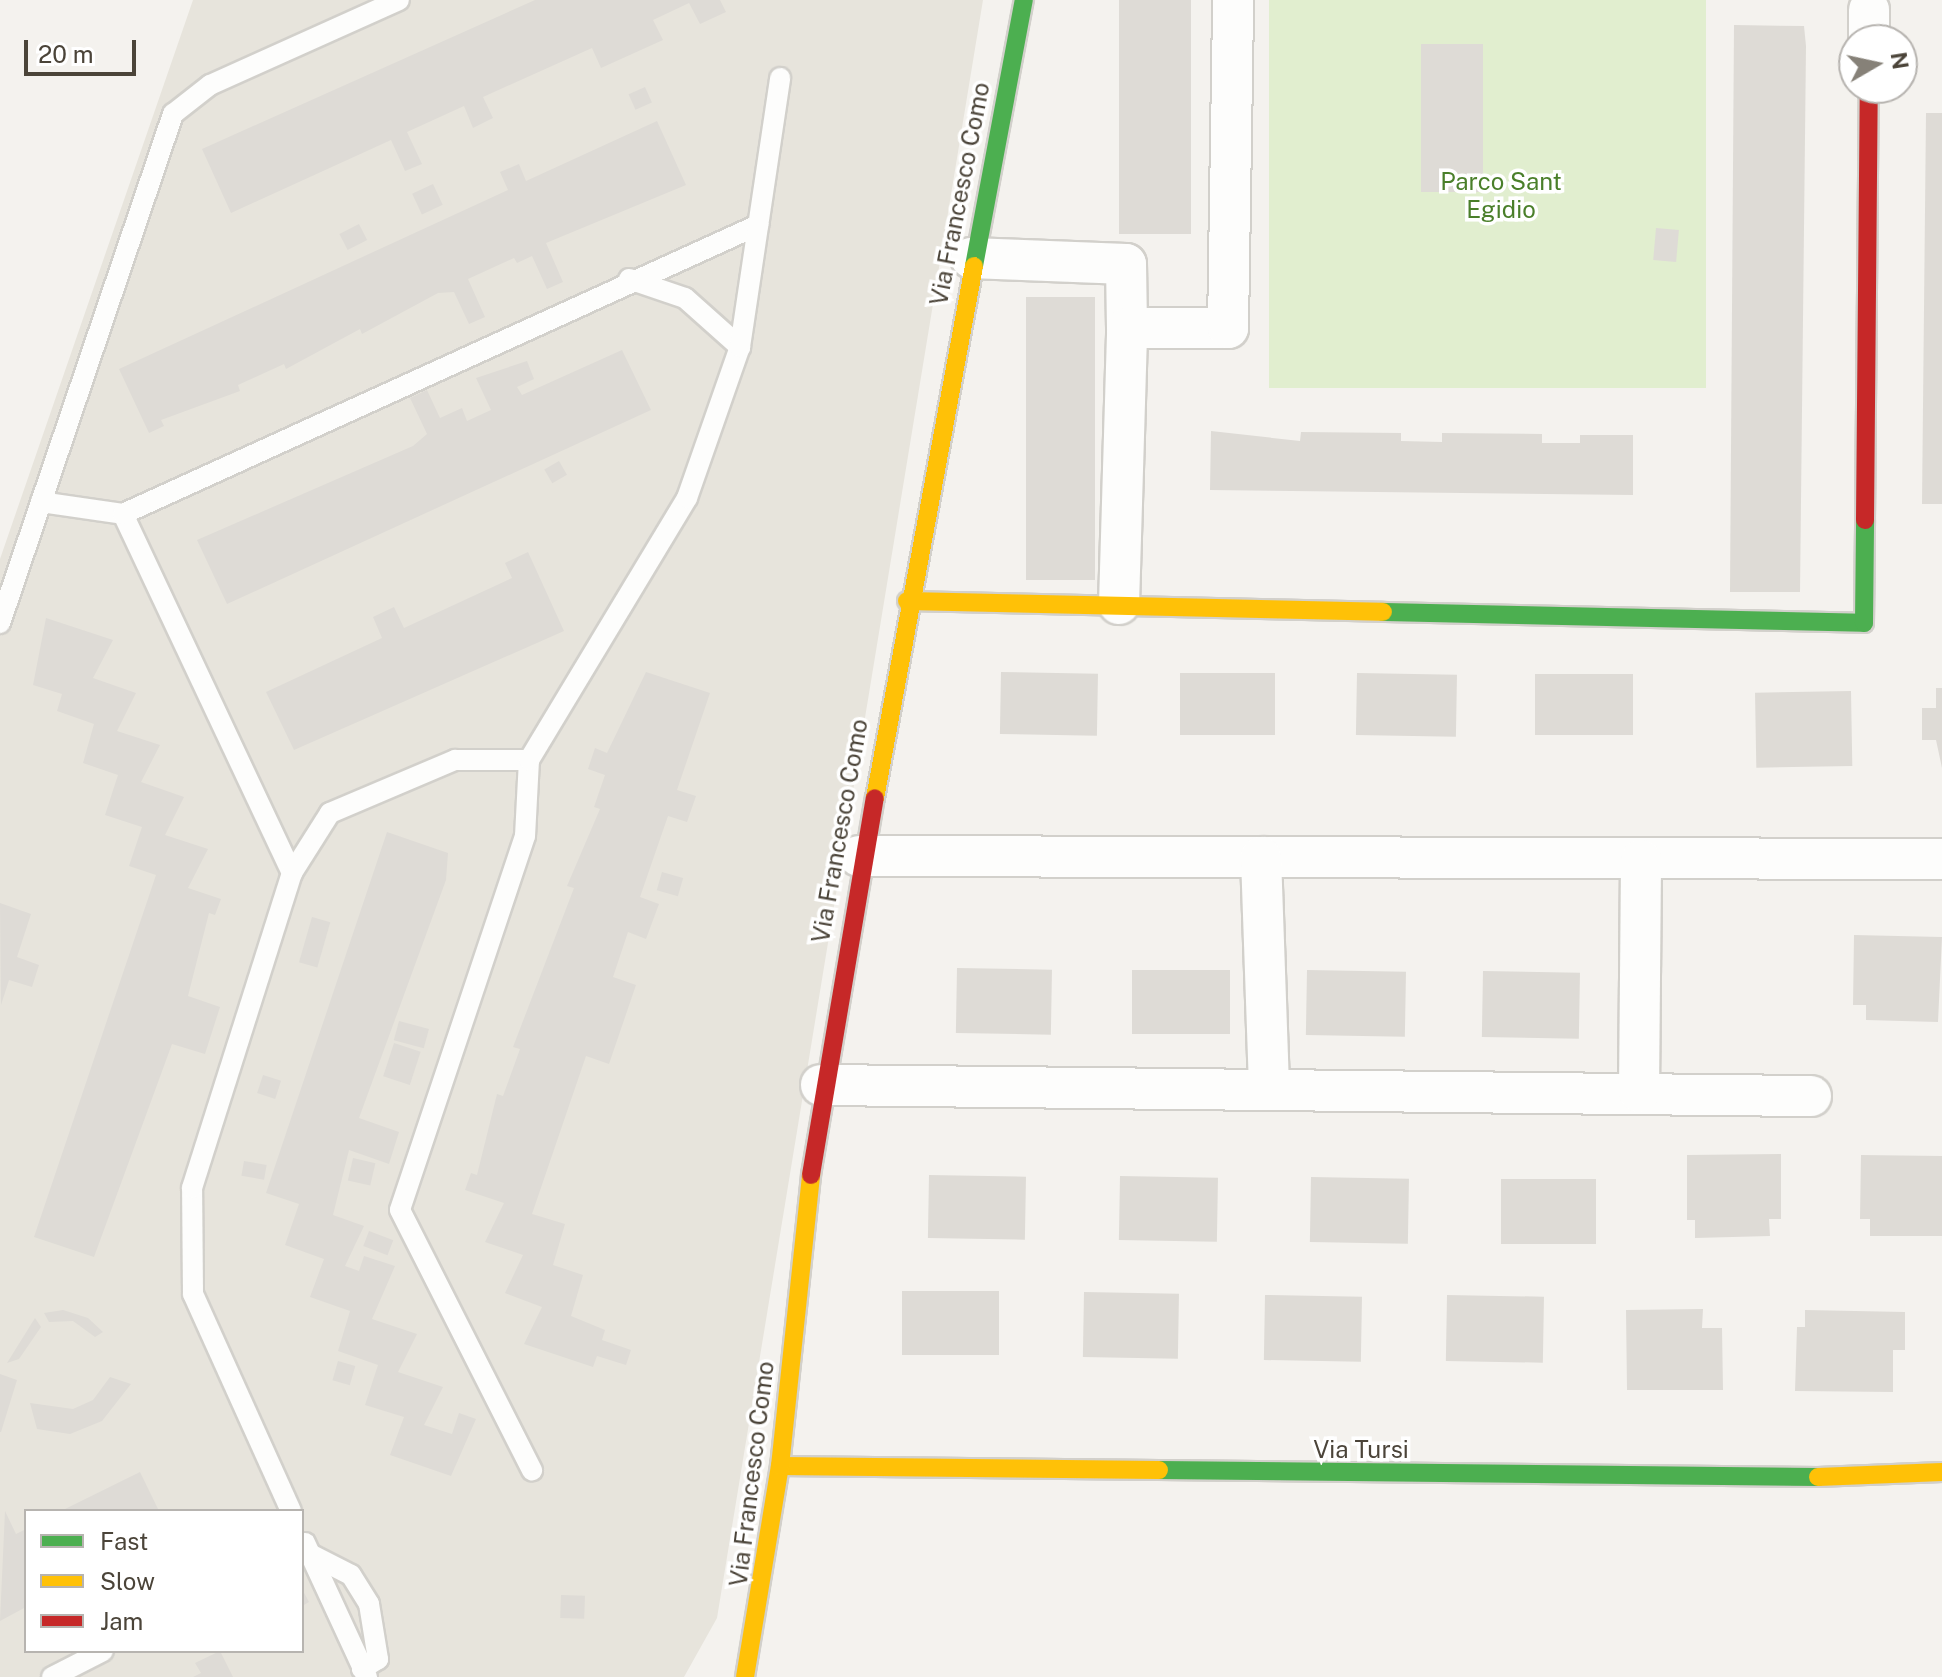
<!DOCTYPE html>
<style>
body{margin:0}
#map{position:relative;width:1942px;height:1677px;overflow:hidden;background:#f4f2ee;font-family:"Public Sans",sans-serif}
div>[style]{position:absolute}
.residential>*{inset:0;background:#e7e4dc}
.green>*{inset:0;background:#e1eecf;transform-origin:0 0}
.building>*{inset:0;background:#dedbd6;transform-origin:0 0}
.roads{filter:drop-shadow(2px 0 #d2d0cb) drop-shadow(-2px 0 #d2d0cb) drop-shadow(0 2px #d2d0cb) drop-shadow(0 -2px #d2d0cb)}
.lane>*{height:20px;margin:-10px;padding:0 10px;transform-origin:10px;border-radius:10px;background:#fdfdfc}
.street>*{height:40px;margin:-20px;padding:0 20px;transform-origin:20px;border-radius:20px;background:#fdfdfc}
.fast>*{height:18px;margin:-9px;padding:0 9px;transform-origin:9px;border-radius:9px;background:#4caf50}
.slow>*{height:18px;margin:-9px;padding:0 9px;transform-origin:9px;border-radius:9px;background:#ffc107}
.jam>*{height:18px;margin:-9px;padding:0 9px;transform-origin:9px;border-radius:9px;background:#c62828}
span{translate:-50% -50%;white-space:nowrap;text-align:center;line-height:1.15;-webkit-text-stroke:7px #fff;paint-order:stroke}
.park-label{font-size:24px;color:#4a7f2a}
.street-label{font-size:24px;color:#4b4439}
.legend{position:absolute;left:24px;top:1509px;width:280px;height:144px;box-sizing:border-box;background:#fff;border:2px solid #b7b4b0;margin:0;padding:10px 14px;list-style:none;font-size:24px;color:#4b4439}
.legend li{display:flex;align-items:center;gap:16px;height:40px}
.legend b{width:40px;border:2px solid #b7b4b0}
.north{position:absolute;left:1838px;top:24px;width:80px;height:80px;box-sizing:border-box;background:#fff;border:2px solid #b7b4b0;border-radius:50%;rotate:81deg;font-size:22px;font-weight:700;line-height:32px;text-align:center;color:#4b4439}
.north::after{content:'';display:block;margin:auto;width:28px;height:36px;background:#868178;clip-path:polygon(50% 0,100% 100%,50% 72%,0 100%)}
.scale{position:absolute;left:24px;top:40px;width:112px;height:36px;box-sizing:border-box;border:4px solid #4b4439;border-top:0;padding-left:10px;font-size:24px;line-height:28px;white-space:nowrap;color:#4b4439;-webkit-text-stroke:6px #fff;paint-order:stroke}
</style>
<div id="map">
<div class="residential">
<div style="clip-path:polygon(evenodd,193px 0,983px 0,717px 1618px,684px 1677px,0 1677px,0 559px,193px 0,26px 1511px,302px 1511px,302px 1651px,26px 1651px,26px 1511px)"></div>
</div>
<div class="green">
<div style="left:1269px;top:0;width:437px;height:388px"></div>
</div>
<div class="building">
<div style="clip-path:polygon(535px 0,720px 0,726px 12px,700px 24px,689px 3px,653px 20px,663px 40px,601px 68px,592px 48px,483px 97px,493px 118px,473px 128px,464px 106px,407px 132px,422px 164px,405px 171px,391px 140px,231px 213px,202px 149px)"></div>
<div style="left:1119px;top:0;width:72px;height:234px"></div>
<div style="clip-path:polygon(1734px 25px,1804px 26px,1806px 46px,1800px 592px,1730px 592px)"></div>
<div style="left:1421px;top:44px;width:62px;height:148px"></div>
<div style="left:645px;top:87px;width:17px;height:18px;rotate:66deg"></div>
<div style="clip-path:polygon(1926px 113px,1942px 113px,1942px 504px,1922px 504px)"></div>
<div style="clip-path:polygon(657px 121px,686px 185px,546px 243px,563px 282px,547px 289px,532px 256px,517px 263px,514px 258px,468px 279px,485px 317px,469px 324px,454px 292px,438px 293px,362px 334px,360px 329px,286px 369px,284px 364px,238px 385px,240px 391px,161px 420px,164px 426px,149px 433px,119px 369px,508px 190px,500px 172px,519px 164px,526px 181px)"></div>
<div style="left:433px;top:184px;width:23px;height:23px;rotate:65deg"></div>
<div style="left:359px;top:224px;width:18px;height:22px;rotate:63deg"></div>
<div style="left:1656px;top:228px;width:23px;height:32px;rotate:5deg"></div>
<div style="left:1026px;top:297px;width:69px;height:283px"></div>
<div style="clip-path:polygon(622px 350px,651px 410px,227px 604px,197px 540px,413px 446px,427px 434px,410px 398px,427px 390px,440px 418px,462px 408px,467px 421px,491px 410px,476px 378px,527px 361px,534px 379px,517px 387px,522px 395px)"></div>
<div style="clip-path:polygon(1211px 431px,1300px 441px,1301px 432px,1401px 433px,1401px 441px,1442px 442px,1442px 433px,1542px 434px,1542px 443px,1580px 443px,1580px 435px,1633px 435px,1633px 495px,1210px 490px)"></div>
<div style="left:559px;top:461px;width:16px;height:17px;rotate:60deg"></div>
<div style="clip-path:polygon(528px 552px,564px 631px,294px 750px,266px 692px,382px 638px,373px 617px,394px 607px,404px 628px,512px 578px,505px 563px)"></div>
<div style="clip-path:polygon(46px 618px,113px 640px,93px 678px,136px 693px,117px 731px,160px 745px,141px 782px,184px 797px,165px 835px,208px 849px,188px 888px,221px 899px,215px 915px,209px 913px,188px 996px,220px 1007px,205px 1054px,172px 1044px,94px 1257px,34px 1237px,156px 875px,129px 866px,142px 827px,105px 815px,118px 775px,83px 763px,94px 724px,57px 711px,62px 694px,33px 685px)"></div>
<div style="clip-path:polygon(646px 672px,710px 693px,677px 790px,696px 796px,687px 822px,668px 816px,640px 897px,659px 904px,646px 939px,628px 932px,613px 977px,636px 985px,609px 1064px,586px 1056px,532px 1214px,565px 1224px,553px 1265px,583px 1275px,571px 1316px,605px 1330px,602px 1340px,631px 1350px,626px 1365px,597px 1356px,593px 1367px,524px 1344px,542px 1307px,505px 1293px,523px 1255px,485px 1242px,504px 1203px,465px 1190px,471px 1173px,477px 1175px,497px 1094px,503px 1096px,520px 1049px,513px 1047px,574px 888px,567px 886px,600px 809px,594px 807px,605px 775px,588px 769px,595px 748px,607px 753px)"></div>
<div style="left:1001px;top:672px;width:97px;height:62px;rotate:1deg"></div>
<div style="left:1180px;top:673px;width:95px;height:62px"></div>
<div style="left:1357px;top:673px;width:100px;height:62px;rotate:1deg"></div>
<div style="left:1535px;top:674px;width:98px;height:61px"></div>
<div style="clip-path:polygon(1936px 688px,1942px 688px,1942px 768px,1936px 740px,1922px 740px,1922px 708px,1936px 708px)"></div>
<div style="left:1851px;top:691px;width:75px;height:96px;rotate:89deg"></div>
<div style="clip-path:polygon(387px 832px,448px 853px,446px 880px,359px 1118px,399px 1132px,389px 1164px,349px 1150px,333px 1215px,364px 1226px,345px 1266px,359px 1271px,364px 1256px,395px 1266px,372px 1319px,417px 1334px,398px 1372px,443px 1387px,424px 1425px,452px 1434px,459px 1413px,476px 1419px,451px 1476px,390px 1455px,404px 1417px,365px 1405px,378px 1365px,338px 1351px,350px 1311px,310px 1297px,324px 1259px,285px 1245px,299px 1204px,266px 1193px)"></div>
<div style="left:662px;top:872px;width:22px;height:19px;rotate:16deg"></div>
<div style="clip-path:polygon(0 903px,31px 914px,17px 957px,39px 965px,32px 987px,9px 980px,1px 1005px)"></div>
<div style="left:312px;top:917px;width:19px;height:47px;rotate:16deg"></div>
<div style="clip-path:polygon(1854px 935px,1942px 937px,1938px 1022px,1866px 1020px,1866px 1005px,1853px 1005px)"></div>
<div style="left:957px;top:968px;width:95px;height:65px;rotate:1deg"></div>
<div style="left:1132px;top:970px;width:98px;height:64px"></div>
<div style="left:1307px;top:970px;width:99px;height:65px;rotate:1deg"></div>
<div style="left:1483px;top:971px;width:97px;height:66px;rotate:1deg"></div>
<div style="left:399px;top:1021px;width:31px;height:20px;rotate:15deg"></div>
<div style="left:394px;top:1043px;width:28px;height:35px;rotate:18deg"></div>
<div style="left:263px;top:1075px;width:19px;height:19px;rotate:18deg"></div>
<div style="clip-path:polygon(1781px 1154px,1781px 1219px,1769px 1219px,1770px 1236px,1695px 1238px,1695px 1220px,1687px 1220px,1687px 1155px)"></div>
<div style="clip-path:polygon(1861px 1155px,1942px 1156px,1942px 1236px,1870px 1236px,1870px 1219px,1860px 1219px)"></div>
<div style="left:353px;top:1158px;width:23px;height:23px;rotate:13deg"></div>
<div style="left:244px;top:1161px;width:23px;height:15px;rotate:10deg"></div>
<div style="left:929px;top:1175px;width:97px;height:63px;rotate:1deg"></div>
<div style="left:1120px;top:1176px;width:98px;height:64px;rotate:1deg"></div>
<div style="left:1311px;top:1177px;width:98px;height:65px;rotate:1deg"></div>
<div style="left:1501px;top:1179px;width:95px;height:65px"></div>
<div style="left:369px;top:1231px;width:26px;height:16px;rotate:21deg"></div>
<div style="left:902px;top:1291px;width:97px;height:64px"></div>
<div style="left:1084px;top:1292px;width:95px;height:65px;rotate:1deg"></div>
<div style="left:1265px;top:1295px;width:97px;height:65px;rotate:1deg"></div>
<div style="left:1447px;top:1295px;width:97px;height:66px;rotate:1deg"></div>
<div style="clip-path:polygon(1703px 1309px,1702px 1328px,1722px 1328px,1723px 1390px,1627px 1390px,1626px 1310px)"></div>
<div style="clip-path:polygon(63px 1310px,88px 1318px,103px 1332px,95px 1337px,73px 1321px,49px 1322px,44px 1313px)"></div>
<div style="clip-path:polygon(1805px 1310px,1905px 1312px,1905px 1350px,1893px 1350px,1893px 1392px,1795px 1391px,1797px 1327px,1805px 1327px)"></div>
<div style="clip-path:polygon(35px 1318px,41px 1327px,19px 1359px,7px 1363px)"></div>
<div style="left:338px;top:1361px;width:18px;height:20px;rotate:16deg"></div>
<div style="clip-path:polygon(0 1374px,17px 1380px,1px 1432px,0 1432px)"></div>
<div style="clip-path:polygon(110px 1377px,131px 1384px,102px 1421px,70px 1434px,37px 1429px,30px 1403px,73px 1409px,93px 1400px)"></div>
<div style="clip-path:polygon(140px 1472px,159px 1511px,61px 1511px)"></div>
<div style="clip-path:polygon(5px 1511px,16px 1534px,26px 1529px,26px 1607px,0 1621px)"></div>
<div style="clip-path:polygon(302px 1589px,309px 1602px,302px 1606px)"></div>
<div style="left:561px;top:1595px;width:24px;height:23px;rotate:2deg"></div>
<div style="clip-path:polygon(220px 1651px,233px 1677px,193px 1677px,201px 1673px,195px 1663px)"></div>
</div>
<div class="roads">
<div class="lane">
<div style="left:629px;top:279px;width:59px;rotate:18.7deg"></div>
<div style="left:685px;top:298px;width:74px;rotate:41.7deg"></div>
<div style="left:41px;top:502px;width:83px;rotate:8.3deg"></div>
<div style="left:123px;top:514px;width:397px;rotate:64.8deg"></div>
<div style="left:123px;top:514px;width:698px;rotate:-24.47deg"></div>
<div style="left:0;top:623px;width:538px;rotate:-71.23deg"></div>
<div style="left:173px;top:114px;width:47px;rotate:-38.1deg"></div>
<div style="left:210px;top:85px;width:207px;rotate:-24.2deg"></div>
<div style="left:529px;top:760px;width:76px;rotate:93deg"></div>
<div style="left:525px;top:836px;width:394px;rotate:108.5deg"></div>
<div style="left:400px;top:1210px;width:292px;rotate:63.1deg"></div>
<div style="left:291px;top:1511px;width:238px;rotate:-114.3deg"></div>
<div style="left:193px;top:1294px;width:106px;rotate:-90.5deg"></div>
<div style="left:192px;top:1188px;width:330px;rotate:-72.4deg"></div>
<div style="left:292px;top:873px;width:71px;rotate:-57.7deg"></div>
<div style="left:330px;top:813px;width:136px;rotate:-23deg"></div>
<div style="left:455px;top:760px;width:74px"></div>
<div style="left:529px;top:760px;width:306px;rotate:-58.9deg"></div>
<div style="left:687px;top:498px;width:160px;rotate:-70.7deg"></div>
<div style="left:740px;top:347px;width:272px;rotate:-81.5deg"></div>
<div style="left:305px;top:1543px;width:148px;rotate:65.2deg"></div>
<div style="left:302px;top:1550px;width:55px;rotate:27deg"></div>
<div style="left:351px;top:1575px;width:34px;rotate:58deg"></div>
<div style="left:369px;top:1604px;width:56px;rotate:80.7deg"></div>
<div style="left:378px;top:1659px;width:19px;rotate:148deg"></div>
<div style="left:52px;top:1677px;width:57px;rotate:-27deg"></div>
</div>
<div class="street">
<div style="left:1869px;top:40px;width:30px;rotate:-90deg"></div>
<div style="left:971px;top:258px;width:155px;rotate:2.2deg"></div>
<div style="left:1126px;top:264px;width:64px;rotate:89.1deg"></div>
<div style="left:1119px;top:604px;width:276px;rotate:-88.3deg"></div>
<div style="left:1127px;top:328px;width:101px"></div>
<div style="left:1228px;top:328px;width:328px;rotate:-89.1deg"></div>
<div style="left:859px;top:856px;width:1083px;rotate:0.16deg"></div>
<div style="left:1261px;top:857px;width:232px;rotate:88deg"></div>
<div style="left:821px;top:1085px;width:990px;rotate:0.64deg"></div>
<div style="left:1639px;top:1092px;width:232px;rotate:-89.5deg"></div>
</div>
<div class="fast">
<div style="left:974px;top:266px;width:271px;rotate:-79.4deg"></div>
<div style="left:1383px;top:612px;width:481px;rotate:1.3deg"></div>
<div style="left:1864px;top:623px;width:103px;rotate:-89.4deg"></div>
<div style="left:1159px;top:1470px;width:659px;rotate:0.61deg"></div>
</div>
<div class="slow">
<div style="left:907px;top:601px;width:476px;rotate:1.3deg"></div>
<div style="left:875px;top:798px;width:541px;rotate:-79.46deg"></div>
<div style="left:780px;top:1466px;width:379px;rotate:0.6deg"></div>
<div style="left:1818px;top:1477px;width:124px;rotate:-2.3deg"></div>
<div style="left:745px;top:1677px;width:214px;rotate:-80.6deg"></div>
<div style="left:780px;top:1466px;width:293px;rotate:-83.9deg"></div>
</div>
<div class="jam">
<div style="left:1865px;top:520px;width:432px;rotate:-89.5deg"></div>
<div style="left:811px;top:1175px;width:382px;rotate:-80.4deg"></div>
</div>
</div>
<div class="park-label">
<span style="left:1501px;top:196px">Parco Sant<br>Egidio</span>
</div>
<div class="street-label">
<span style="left:960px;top:194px;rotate:-79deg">Via Francesco Como</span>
<span style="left:840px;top:831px;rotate:-80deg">Via Francesco Como</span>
<span style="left:1361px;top:1450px">Via Tursi</span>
<span style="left:752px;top:1474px;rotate:-83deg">Via Francesco Como</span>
</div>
<ul class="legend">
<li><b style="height:10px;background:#4caf50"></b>Fast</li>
<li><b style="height:10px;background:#ffc107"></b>Slow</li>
<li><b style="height:10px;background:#c62828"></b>Jam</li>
</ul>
<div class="north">N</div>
<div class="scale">20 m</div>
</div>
